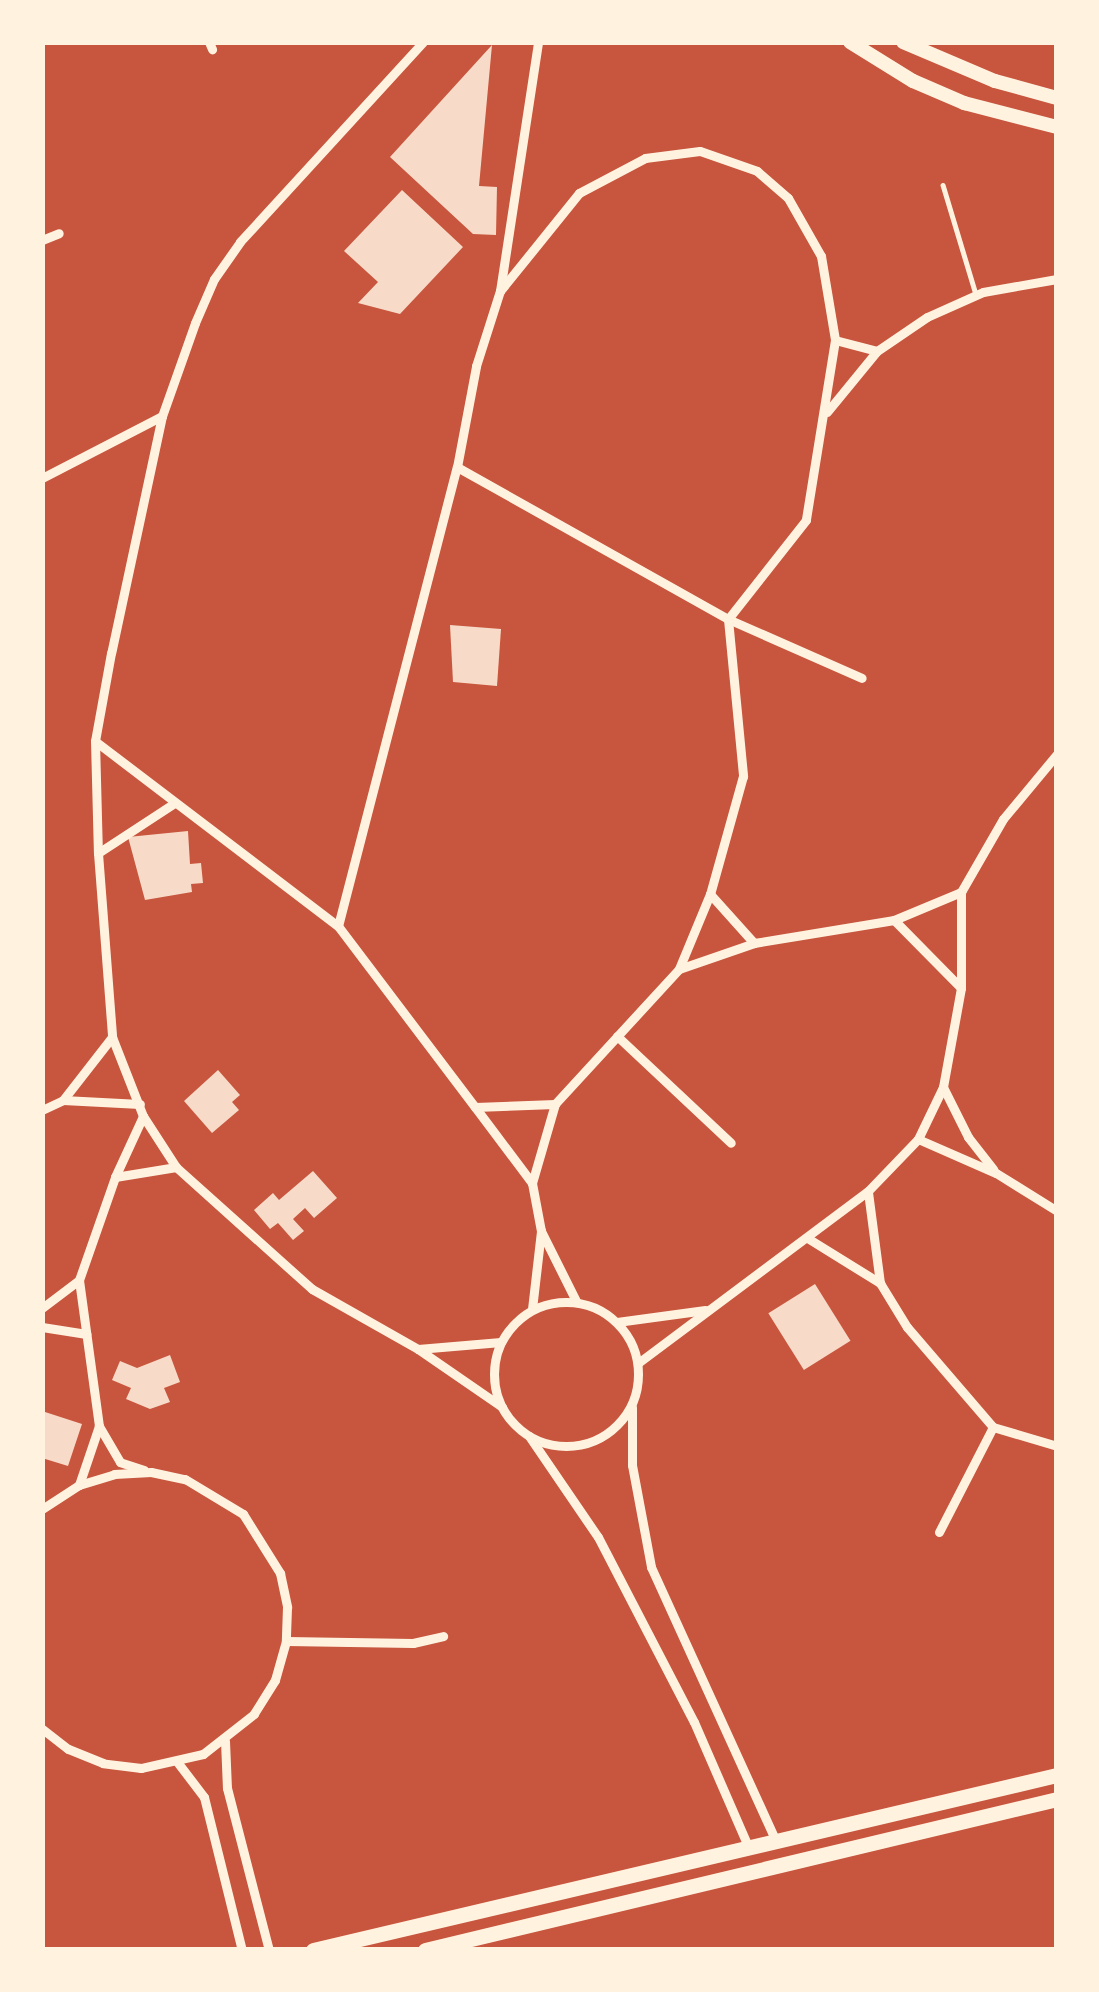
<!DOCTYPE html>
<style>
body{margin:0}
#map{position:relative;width:1099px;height:1992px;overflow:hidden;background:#c8553d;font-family:"PT Serif",serif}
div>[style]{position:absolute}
.building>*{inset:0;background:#f7dbc8;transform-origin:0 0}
.service>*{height:4.5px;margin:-2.25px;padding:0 2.25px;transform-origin:2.25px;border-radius:2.25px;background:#fff3e0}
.minor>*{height:9px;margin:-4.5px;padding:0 4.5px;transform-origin:4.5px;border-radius:4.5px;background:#fff3e0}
.minor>.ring{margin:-4.5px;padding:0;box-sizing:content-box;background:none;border:9px solid #fff3e0;border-radius:50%}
.secondary>*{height:14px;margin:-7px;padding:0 7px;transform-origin:7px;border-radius:7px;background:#fff3e0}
.primary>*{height:15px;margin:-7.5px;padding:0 7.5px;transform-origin:7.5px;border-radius:7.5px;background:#fff3e0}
span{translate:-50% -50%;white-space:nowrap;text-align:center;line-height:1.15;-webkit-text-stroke:9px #fff3e0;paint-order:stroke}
.frame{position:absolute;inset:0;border:45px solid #fff3e0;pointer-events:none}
</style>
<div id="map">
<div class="building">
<div style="clip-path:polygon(492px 45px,479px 186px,497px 187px,496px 235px,473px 234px,390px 157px)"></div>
<div style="clip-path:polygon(402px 190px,463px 247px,400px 314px,358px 303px,378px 282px,344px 251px)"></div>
<div style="clip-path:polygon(450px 625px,501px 629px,497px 686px,453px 682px)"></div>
<div style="clip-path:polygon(188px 831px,190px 864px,201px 863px,203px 883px,191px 884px,192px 892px,145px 900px,128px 837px)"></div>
<div style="clip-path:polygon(218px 1070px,240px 1095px,232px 1102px,239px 1110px,212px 1133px,184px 1101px)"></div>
<div style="clip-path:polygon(313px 1171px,337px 1198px,314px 1218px,305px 1208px,293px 1219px,304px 1231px,293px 1240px,278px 1223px,270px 1229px,254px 1210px,273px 1193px,279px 1200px)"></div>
<div style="left:815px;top:1284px;width:67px;height:55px;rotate:58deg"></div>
<div style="clip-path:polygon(170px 1355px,180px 1382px,164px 1388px,170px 1402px,150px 1409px,126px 1399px,131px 1388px,112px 1380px,120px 1361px,137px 1368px)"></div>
<div style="clip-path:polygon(42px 1411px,82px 1424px,68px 1466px,42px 1458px)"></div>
</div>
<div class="service">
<div style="left:943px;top:185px;width:114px;rotate:73.2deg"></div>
</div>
<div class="minor">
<div style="left:209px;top:42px;width:8px;rotate:67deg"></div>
<div style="left:423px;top:42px;width:271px;rotate:132.5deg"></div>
<div style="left:240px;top:242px;width:45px;rotate:125.1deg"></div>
<div style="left:214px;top:279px;width:48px;rotate:113.4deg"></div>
<div style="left:195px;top:323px;width:99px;rotate:109.5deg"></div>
<div style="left:162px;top:416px;width:242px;rotate:102.1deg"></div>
<div style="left:111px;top:653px;width:89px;rotate:100.3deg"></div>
<div style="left:95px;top:741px;width:112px;rotate:88.5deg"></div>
<div style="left:98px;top:853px;width:185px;rotate:85.6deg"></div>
<div style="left:112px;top:1037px;width:85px;rotate:68.6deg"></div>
<div style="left:143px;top:1116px;width:61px;rotate:57.1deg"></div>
<div style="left:176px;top:1167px;width:183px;rotate:41.9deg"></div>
<div style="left:312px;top:1289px;width:122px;rotate:29.5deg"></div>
<div style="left:418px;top:1349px;width:102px;rotate:34.6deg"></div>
<div style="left:42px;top:240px;width:18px;rotate:-22deg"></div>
<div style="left:500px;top:291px;width:126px;rotate:-51.1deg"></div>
<div style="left:579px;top:193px;width:75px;rotate:-27.9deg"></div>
<div style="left:645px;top:158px;width:55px;rotate:-7.3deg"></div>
<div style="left:700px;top:151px;width:60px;rotate:19.3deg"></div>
<div style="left:757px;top:171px;width:41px;rotate:41.1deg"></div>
<div style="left:788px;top:198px;width:67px;rotate:60.4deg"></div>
<div style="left:821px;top:256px;width:85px;rotate:80.5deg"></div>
<div style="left:835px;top:340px;width:182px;rotate:99.2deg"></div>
<div style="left:806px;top:520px;width:126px;rotate:128.2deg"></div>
<div style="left:728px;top:619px;width:158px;rotate:84.5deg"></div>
<div style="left:743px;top:776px;width:123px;rotate:105.6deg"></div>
<div style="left:710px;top:894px;width:81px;rotate:112.5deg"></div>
<div style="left:679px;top:969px;width:183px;rotate:132.6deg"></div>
<div style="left:555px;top:1104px;width:80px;rotate:177.9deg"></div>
<div style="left:475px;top:1107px;width:95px;rotate:53.1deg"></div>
<div style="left:532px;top:1183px;width:49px;rotate:79.4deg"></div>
<div style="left:541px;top:1231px;width:78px;rotate:63.4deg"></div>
<div style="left:835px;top:340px;width:43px;rotate:14.7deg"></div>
<div style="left:827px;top:412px;width:79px;rotate:-50.7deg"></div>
<div style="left:877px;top:351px;width:60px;rotate:-34.2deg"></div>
<div style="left:927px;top:317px;width:61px;rotate:-24.1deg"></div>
<div style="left:983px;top:292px;width:75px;rotate:-10deg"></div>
<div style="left:457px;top:467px;width:311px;rotate:29.3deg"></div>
<div style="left:728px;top:619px;width:146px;rotate:23.8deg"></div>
<div style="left:42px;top:478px;width:135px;rotate:-27.3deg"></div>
<div style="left:95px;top:741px;width:305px;rotate:37.3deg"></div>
<div style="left:338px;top:926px;width:227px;rotate:52.9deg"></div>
<div style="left:98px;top:853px;width:90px;rotate:-33.2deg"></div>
<div style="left:710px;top:894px;width:66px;rotate:48.1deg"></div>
<div style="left:894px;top:920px;width:95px;rotate:45.4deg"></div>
<div style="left:338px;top:926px;width:474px;rotate:-75.5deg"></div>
<div style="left:457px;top:467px;width:103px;rotate:-79.3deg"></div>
<div style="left:476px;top:366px;width:79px;rotate:-72.3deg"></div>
<div style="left:500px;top:291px;width:252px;rotate:-81.3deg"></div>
<div style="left:679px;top:969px;width:79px;rotate:-19.1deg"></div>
<div style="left:754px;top:943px;width:142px;rotate:-9.3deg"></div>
<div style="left:894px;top:920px;width:73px;rotate:-22.7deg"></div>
<div style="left:617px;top:1036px;width:156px;rotate:43.2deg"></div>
<div style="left:943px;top:1087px;width:56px;rotate:63.4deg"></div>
<div style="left:968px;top:1137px;width:41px;rotate:52deg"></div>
<div style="left:63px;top:1100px;width:77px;rotate:3deg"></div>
<div style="left:42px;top:1110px;width:23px;rotate:-25deg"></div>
<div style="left:63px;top:1100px;width:80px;rotate:-52.1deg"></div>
<div style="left:918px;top:1139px;width:85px;rotate:23.6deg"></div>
<div style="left:996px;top:1173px;width:72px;rotate:31.9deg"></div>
<div style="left:115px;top:1177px;width:67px;rotate:-65.3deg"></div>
<div style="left:532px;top:1183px;width:82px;rotate:-73.8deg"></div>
<div style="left:868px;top:1192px;width:92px;rotate:82.5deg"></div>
<div style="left:880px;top:1283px;width:52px;rotate:58.5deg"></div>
<div style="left:907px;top:1327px;width:132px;rotate:49.3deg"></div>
<div style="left:993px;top:1427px;width:67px;rotate:16.5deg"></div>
<div style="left:809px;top:1239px;width:84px;rotate:31.8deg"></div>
<div class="ring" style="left:494px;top:1302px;width:135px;height:135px"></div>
<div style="left:42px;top:1308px;width:46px;rotate:-37.1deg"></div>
<div style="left:532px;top:1309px;width:79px;rotate:-83.4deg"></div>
<div style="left:617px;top:1322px;width:89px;rotate:-7.8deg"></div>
<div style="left:42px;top:1327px;width:45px;rotate:9deg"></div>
<div style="left:418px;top:1349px;width:83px;rotate:-4.8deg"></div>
<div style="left:638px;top:1363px;width:287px;rotate:-36.8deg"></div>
<div style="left:868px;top:1191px;width:72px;rotate:-46.1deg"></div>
<div style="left:918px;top:1139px;width:58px;rotate:-64.3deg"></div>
<div style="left:943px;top:1087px;width:101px;rotate:-79.7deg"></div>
<div style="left:961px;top:988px;width:96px;rotate:-90deg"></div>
<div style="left:961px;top:892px;width:84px;rotate:-60.1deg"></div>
<div style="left:1003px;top:819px;width:85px;rotate:-50.3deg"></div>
<div style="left:632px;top:1407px;width:58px;rotate:90deg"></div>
<div style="left:632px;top:1465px;width:104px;rotate:79.4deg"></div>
<div style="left:651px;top:1567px;width:299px;rotate:65.5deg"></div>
<div style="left:529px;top:1436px;width:122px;rotate:55.7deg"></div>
<div style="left:598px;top:1537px;width:208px;rotate:62.6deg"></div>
<div style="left:694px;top:1722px;width:135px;rotate:66.5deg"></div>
<div style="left:144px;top:1470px;width:25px;rotate:-162deg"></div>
<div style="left:120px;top:1462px;width:42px;rotate:-120.3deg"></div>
<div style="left:99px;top:1426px;width:147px;rotate:-97.8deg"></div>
<div style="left:79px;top:1280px;width:109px;rotate:-70.7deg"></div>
<div style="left:115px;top:1177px;width:62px;rotate:-9.3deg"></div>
<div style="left:79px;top:1485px;width:62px;rotate:-71.3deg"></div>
<div style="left:42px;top:1509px;width:44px;rotate:-33deg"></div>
<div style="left:79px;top:1485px;width:37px;rotate:-17deg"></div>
<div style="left:114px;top:1474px;width:37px;rotate:-3deg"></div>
<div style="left:151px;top:1472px;width:35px;rotate:12deg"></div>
<div style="left:185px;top:1479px;width:68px;rotate:31.1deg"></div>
<div style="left:243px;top:1514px;width:70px;rotate:57.9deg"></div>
<div style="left:280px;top:1573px;width:35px;rotate:78deg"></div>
<div style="left:287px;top:1607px;width:34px;rotate:92deg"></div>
<div style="left:286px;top:1641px;width:41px;rotate:105.8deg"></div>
<div style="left:275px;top:1680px;width:40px;rotate:122deg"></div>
<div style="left:254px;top:1714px;width:65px;rotate:141.9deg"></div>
<div style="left:203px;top:1754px;width:64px;rotate:167.3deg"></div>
<div style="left:141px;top:1768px;width:38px;rotate:-173deg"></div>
<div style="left:103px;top:1763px;width:38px;rotate:-158deg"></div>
<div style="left:68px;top:1749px;width:33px;rotate:-142deg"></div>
<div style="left:939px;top:1532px;width:118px;rotate:-62.8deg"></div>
<div style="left:286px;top:1641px;width:127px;rotate:0.9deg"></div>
<div style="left:413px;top:1643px;width:31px;rotate:-13deg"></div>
<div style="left:225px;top:1741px;width:47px;rotate:87.6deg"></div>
<div style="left:227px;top:1788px;width:167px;rotate:75.5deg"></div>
<div style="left:178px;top:1763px;width:43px;rotate:52.6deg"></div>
<div style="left:204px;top:1797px;width:158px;rotate:76.1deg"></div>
</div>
<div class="secondary">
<div style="left:850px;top:42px;width:74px;rotate:31.8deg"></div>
<div style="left:913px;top:81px;width:56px;rotate:23.3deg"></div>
<div style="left:964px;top:103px;width:96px;rotate:14.5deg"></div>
<div style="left:903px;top:42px;width:100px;rotate:23deg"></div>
<div style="left:995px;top:81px;width:64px;rotate:15.3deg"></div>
</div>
<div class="primary">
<div style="left:313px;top:1950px;width:764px;rotate:-13.24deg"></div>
<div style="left:425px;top:1950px;width:650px;rotate:-13.44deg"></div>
</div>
<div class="frame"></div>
</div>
